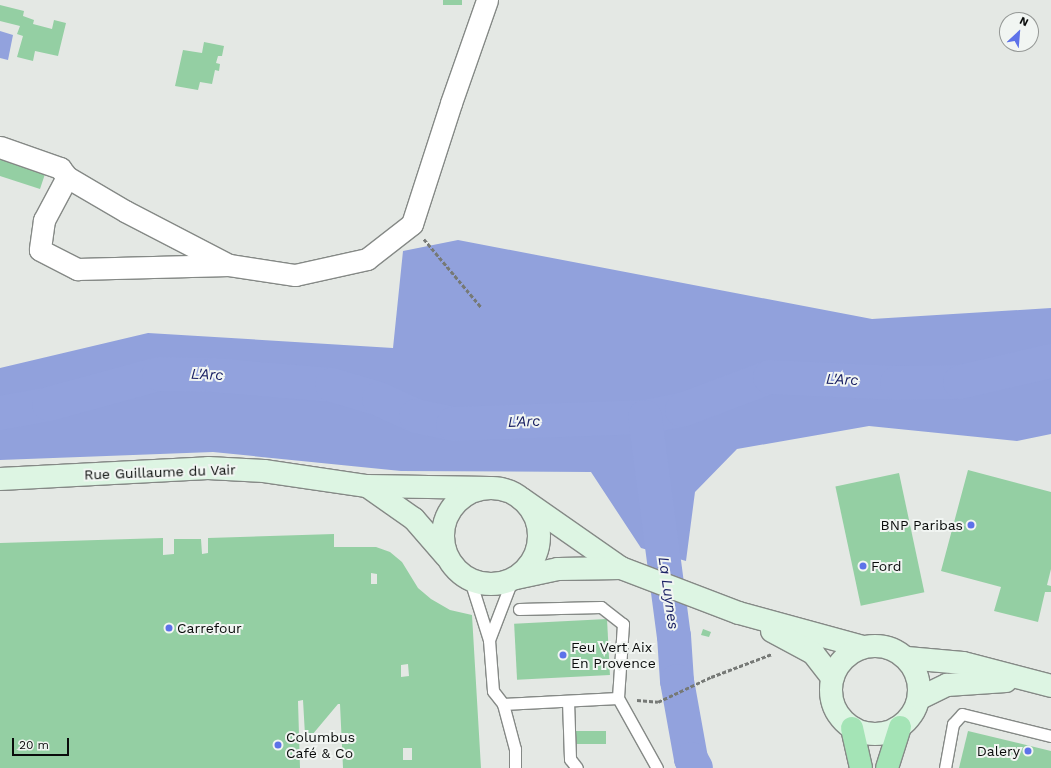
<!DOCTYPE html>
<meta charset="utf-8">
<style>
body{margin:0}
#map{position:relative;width:1051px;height:768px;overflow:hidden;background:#e4e8e4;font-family:"Work Sans",sans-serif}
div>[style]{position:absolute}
.forest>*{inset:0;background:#91a1dc}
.water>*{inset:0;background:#92a2dd}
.river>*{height:34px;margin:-17px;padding:0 17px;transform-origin:17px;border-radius:17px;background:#92a2dd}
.building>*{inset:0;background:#94cfa3;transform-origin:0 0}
.path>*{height:2.5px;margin-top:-1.25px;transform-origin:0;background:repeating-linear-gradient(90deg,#767976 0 4px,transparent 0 6px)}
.roads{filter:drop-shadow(1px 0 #858986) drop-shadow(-1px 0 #858986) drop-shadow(0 1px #858986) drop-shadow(0 -1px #858986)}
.service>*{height:11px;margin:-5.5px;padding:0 5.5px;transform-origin:5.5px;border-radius:5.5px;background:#fff}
.minor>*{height:21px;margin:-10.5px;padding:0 10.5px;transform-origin:10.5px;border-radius:10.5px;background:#fff}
.secondary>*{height:22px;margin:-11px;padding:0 11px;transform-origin:11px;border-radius:11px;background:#ddf5e3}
.secondary>.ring{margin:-11px;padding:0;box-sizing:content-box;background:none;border:22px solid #ddf5e3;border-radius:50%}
.trunk>*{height:22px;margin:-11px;padding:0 11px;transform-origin:11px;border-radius:11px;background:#a4e4b6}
.dots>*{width:11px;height:11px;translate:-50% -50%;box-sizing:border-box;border:2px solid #f1f5f2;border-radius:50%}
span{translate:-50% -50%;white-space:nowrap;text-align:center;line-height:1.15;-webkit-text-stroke:4px #f1f5f2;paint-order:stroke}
.street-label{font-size:14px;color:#0a0c0b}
.poi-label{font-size:14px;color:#0a0c0b}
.right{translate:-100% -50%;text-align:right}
.left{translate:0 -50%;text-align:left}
.water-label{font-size:15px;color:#1a2164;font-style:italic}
.north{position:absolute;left:999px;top:12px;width:40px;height:40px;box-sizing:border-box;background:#f1f5f2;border:1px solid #959896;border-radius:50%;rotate:26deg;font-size:11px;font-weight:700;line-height:16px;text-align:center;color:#0a0c0b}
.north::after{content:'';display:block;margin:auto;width:14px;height:18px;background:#5d72e9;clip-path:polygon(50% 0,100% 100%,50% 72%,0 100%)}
.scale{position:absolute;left:12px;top:738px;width:57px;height:18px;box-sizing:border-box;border:2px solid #0a0c0b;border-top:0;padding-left:5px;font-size:12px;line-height:14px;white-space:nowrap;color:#0a0c0b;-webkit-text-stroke:3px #f1f5f2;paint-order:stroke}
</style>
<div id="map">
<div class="forest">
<div style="clip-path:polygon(458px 240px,872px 319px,1051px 308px,1051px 434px,1017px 441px,869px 426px,737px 449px,695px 492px,686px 561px,641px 548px,591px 472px,401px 471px,213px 452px,0 460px,0 368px,148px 333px,393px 348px,403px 251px)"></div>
</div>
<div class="water">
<div style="clip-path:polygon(0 31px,13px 35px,8px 60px,0 58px)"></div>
</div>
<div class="river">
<div style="left:0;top:413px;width:50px;rotate:-10.4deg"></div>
<div style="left:49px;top:404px;width:114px;rotate:-15.3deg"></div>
<div style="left:159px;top:374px;width:54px;rotate:1.1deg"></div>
<div style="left:213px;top:375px;width:119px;rotate:4.8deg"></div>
<div style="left:332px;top:385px;width:49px;rotate:16.6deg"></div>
<div style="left:379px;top:399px;width:41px;rotate:24.7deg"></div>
<div style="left:416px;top:416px;width:38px;rotate:12deg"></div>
<div style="left:453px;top:424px;width:192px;rotate:-2.1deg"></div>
<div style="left:645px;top:417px;width:38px;rotate:-11deg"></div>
<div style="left:682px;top:410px;width:94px;rotate:-20.6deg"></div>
<div style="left:770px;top:377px;width:127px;rotate:2.7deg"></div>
<div style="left:897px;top:383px;width:63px;rotate:-0.9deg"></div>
<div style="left:960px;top:382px;width:93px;rotate:-13deg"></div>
<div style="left:645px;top:417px;width:221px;rotate:82.5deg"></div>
<div style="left:674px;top:636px;width:45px;rotate:86.2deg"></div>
<div style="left:677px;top:681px;width:79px;rotate:79.8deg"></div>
<div style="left:691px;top:759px;width:10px;rotate:61deg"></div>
</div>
<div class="building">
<div style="left:443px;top:0;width:19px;height:5px"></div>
<div style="clip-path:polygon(0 5px,24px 11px,23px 16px,34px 20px,33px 24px,52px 29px,54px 20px,66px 23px,58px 56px,35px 51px,33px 61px,17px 57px,23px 36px,17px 34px,20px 26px,0 21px)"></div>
<div style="clip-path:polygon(204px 42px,224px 46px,222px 56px,218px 56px,216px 63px,220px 64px,219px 71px,215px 70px,212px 84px,200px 82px,198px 90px,175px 86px,183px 50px,202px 53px)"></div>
<div style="clip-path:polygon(0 157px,45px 174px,40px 189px,0 176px)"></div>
<div style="clip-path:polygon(968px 470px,1051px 492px,1051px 569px,1047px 585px,1051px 586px,1051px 592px,1045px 592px,1038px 622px,994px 611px,1001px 587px,941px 571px)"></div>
<div style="left:899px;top:473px;width:122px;height:65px;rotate:78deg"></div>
<div style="clip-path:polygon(evenodd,334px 534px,334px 547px,376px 547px,390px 552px,402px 562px,418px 588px,431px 599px,450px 610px,472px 615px,481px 768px,343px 768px,340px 704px,338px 704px,312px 735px,305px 735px,303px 700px,298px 701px,300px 768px,0 768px,0 543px,163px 538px,163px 555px,174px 554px,174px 539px,201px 539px,202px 554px,208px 553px,208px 538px,334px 534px,371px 573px,377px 574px,377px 584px,371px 584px,371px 573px,334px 534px,408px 664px,409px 676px,401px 677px,401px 665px,408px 664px,334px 534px,403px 748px,412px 748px,412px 760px,403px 760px,403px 748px)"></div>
<div style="left:607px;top:619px;width:56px;height:93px;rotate:87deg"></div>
<div style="clip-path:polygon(703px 629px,711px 632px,709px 637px,701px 635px)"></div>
<div style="left:576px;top:731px;width:30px;height:13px"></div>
<div style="clip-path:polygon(968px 731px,1051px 751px,1051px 768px,959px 768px)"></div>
</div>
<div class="path">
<div style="left:424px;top:239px;width:89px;rotate:50deg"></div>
<div style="left:637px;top:700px;width:21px;rotate:5deg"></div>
<div style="left:658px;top:702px;width:59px;rotate:-25.3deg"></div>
<div style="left:711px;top:677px;width:65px;rotate:-20.7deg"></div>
</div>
<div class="roads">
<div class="service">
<div style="left:470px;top:580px;width:63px;rotate:72.4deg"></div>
<div style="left:489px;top:640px;width:51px;rotate:85.5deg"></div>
<div style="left:493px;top:691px;width:16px;rotate:52deg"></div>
<div style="left:503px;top:704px;width:47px;rotate:75.1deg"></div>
<div style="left:515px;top:749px;width:19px;rotate:90deg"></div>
<div style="left:519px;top:609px;width:82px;rotate:-1.4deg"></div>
<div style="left:601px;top:607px;width:28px;rotate:38deg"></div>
<div style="left:623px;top:624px;width:74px;rotate:93.9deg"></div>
<div style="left:489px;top:640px;width:64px;rotate:-69deg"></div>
<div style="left:568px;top:701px;width:58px;rotate:88deg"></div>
<div style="left:570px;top:759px;width:11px;rotate:52deg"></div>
<div style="left:503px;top:704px;width:115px;rotate:-3deg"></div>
<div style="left:618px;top:698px;width:80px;rotate:60.9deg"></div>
<div style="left:945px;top:768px;width:45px;rotate:-79.7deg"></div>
<div style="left:953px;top:724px;width:13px;rotate:-48deg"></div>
<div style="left:962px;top:714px;width:92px;rotate:13.9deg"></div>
</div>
<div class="minor">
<div style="left:0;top:147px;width:64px;rotate:19.3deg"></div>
<div style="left:60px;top:168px;width:11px;rotate:52deg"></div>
<div style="left:229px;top:265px;width:117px;rotate:-152.6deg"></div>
<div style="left:125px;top:211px;width:67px;rotate:-149.6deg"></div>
<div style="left:67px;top:177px;width:49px;rotate:118.1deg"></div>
<div style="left:44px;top:220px;width:30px;rotate:98deg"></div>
<div style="left:40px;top:250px;width:42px;rotate:27.2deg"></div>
<div style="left:77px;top:269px;width:152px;rotate:-1.5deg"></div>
<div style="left:229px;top:265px;width:67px;rotate:8.6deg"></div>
<div style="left:295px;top:275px;width:74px;rotate:-12.5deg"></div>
<div style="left:367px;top:259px;width:57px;rotate:-37.9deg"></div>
<div style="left:412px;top:224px;width:127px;rotate:-72.1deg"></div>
<div style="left:451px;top:103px;width:109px;rotate:-70.7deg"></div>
</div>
<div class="secondary">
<div style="left:0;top:479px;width:208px;rotate:-3deg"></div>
<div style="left:208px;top:468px;width:56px;rotate:3.1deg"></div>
<div style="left:264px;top:471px;width:104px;rotate:8.3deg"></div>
<div style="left:367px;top:486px;width:123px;rotate:0.9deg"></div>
<div style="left:367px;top:486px;width:57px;rotate:35.1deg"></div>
<div style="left:414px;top:519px;width:49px;rotate:49.1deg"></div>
<div class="ring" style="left:443px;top:488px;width:74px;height:74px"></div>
<div style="left:522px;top:499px;width:121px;rotate:34.9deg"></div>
<div style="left:621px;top:568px;width:126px;rotate:20.9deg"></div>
<div style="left:739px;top:613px;width:129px;rotate:15.3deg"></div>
<div style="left:516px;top:578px;width:43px;rotate:-12.1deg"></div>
<div style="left:558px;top:569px;width:63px;rotate:-0.9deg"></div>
<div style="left:772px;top:631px;width:47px;rotate:28.2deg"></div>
<div style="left:813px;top:653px;width:31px;rotate:52deg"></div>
<div class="ring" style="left:831px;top:646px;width:66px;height:66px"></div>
<div style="left:907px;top:658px;width:56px;rotate:5.1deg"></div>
<div style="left:963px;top:663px;width:91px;rotate:14.6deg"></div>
<div style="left:920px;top:698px;width:30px;rotate:-26deg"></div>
<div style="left:947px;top:685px;width:59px;rotate:-3.9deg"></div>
</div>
<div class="trunk">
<div style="left:852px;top:728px;width:41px;rotate:77.3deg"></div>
<div style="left:887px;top:768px;width:43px;rotate:-72.4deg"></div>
</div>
</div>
<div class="dots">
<div style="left:971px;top:525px;background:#5d72e9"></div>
<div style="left:863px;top:566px;background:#5d72e9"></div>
<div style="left:169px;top:628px;background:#5d72e9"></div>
<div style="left:563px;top:655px;background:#5d72e9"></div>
<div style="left:278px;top:745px;background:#5d72e9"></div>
<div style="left:1028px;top:751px;background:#5d72e9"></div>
</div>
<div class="street-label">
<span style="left:160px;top:472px;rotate:-2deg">Rue Guillaume du Vair</span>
</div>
<div class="poi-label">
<span class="right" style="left:963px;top:525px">BNP Paribas</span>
<span class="left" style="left:871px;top:566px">Ford</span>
<span class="left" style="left:177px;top:628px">Carrefour</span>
<span class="left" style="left:571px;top:655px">Feu Vert Aix<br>En Provence</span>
<span class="left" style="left:286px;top:745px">Columbus<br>Café &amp; Co</span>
<span class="right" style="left:1020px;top:751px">Dalery</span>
</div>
<div class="water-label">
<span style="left:207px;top:375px;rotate:2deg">L'Arc</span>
<span style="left:842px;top:380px;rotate:2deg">L'Arc</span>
<span style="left:524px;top:422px;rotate:-2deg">L'Arc</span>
<span style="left:668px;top:593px;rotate:82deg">La Luynes</span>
</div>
<div class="north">N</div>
<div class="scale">20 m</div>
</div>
